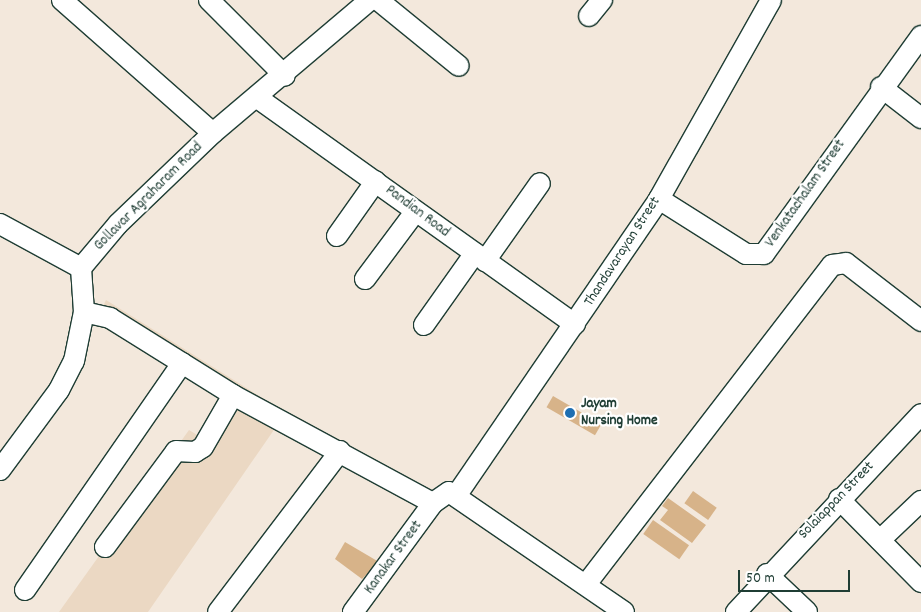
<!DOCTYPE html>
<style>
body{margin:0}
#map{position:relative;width:921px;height:612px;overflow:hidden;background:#f3e8dc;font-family:Dekko,sans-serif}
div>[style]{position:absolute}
.built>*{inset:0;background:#ebd8c3}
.building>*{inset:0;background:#d7b389;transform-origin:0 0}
.roads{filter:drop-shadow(1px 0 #1f3d34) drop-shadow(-1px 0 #1f3d34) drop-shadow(0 1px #1f3d34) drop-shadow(0 -1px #1f3d34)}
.minor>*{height:20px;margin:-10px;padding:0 10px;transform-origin:10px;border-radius:10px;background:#fff}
.dots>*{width:14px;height:14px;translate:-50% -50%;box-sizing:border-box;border:2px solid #fff;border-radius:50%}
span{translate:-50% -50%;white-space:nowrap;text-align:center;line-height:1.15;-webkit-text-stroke:4.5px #fff;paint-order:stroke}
.street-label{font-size:15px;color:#1f3d34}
.poi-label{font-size:15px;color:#1f3d34;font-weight:700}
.left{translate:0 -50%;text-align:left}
.scale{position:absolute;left:738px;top:570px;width:112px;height:22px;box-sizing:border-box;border:2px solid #1f3d34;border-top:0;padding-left:6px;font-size:15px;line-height:18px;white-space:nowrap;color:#1f3d34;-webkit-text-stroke:4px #fff;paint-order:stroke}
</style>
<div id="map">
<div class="built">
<div style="clip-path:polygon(106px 300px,264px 399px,429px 489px,417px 504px,278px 424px,148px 612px,59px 612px,189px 430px,209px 442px,238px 403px,95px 323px)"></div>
</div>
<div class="building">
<div style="left:553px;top:396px;width:56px;height:13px;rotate:30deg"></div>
<div style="left:693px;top:491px;width:29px;height:15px;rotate:35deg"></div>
<div style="clip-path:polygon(668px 498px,706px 525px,692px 543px,660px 520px,668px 510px,662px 506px)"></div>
<div style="left:653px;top:520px;width:44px;height:17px;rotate:35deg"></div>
<div style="clip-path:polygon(345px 542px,379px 562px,362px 579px,335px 559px)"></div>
</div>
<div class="roads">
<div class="minor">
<div style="left:62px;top:0;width:201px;rotate:41.4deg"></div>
<div style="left:209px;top:0;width:107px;rotate:45deg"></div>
<div style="left:378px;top:0;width:104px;rotate:39.2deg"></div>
<div style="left:589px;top:16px;width:21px;rotate:-51deg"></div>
<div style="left:881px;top:87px;width:51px;rotate:37.8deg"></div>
<div style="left:259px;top:99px;width:388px;rotate:35.5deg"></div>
<div style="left:659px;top:199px;width:103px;rotate:32.3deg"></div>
<div style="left:746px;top:254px;width:18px"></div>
<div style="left:764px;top:254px;width:269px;rotate:-54.2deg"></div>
<div style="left:0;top:224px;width:92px;rotate:28.5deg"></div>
<div style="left:337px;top:236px;width:67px;rotate:-54.7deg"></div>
<div style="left:485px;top:261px;width:95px;rotate:-54.8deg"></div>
<div style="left:365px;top:279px;width:84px;rotate:-53.3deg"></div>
<div style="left:84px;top:312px;width:27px;rotate:13deg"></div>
<div style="left:110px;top:318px;width:145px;rotate:32deg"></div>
<div style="left:233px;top:395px;width:227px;rotate:28.4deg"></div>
<div style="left:424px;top:325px;width:88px;rotate:-54.7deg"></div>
<div style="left:0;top:470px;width:99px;rotate:-53.6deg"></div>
<div style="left:59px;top:390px;width:33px;rotate:-63deg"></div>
<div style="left:74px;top:361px;width:50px;rotate:-78.5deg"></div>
<div style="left:84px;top:312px;width:44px;rotate:-93.9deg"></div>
<div style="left:81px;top:268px;width:57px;rotate:-49.9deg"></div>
<div style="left:118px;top:224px;width:132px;rotate:-43.8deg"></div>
<div style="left:213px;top:133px;width:206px;rotate:-40.3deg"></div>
<div style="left:458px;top:493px;width:356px;rotate:-55.6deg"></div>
<div style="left:659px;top:199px;width:228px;rotate:-60.6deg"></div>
<div style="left:839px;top:499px;width:117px;rotate:45.3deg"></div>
<div style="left:880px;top:540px;width:57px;rotate:-43.6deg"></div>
<div style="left:105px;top:547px;width:119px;rotate:-53.5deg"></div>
<div style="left:176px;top:451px;width:19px;rotate:3deg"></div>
<div style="left:195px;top:452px;width:9px;rotate:-32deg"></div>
<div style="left:203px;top:447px;width:60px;rotate:-60deg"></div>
<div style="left:767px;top:574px;width:55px;rotate:43.5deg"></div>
<div style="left:587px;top:583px;width:401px;rotate:-52.4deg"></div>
<div style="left:832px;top:265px;width:14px;rotate:-8deg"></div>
<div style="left:846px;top:263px;width:95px;rotate:37.7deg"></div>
<div style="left:25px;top:590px;width:276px;rotate:-55.3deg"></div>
<div style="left:218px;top:612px;width:202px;rotate:-52.8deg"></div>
<div style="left:353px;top:612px;width:135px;rotate:-53.7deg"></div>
<div style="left:433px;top:503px;width:19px;rotate:-35deg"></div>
<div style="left:449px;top:492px;width:212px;rotate:34.4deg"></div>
<div style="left:736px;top:612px;width:271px;rotate:-46.9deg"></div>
</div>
</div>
<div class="dots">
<div style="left:570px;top:413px;background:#1f6fb2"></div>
</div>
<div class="street-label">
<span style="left:806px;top:194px;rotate:-55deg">Venkatachalam Street</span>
<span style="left:149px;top:197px;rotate:-45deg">Gollavar Agraharam Road</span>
<span style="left:417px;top:212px;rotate:37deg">Pandian Road</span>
<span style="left:623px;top:252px;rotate:-57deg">Thandavarayan Street</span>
<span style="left:837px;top:501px;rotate:-46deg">Solaiappan Street</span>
<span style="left:394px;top:558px;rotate:-54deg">Kanakar Street</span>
</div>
<div class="poi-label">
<span class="left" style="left:581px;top:413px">Jayam<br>Nursing Home</span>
</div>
<div class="scale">50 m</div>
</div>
